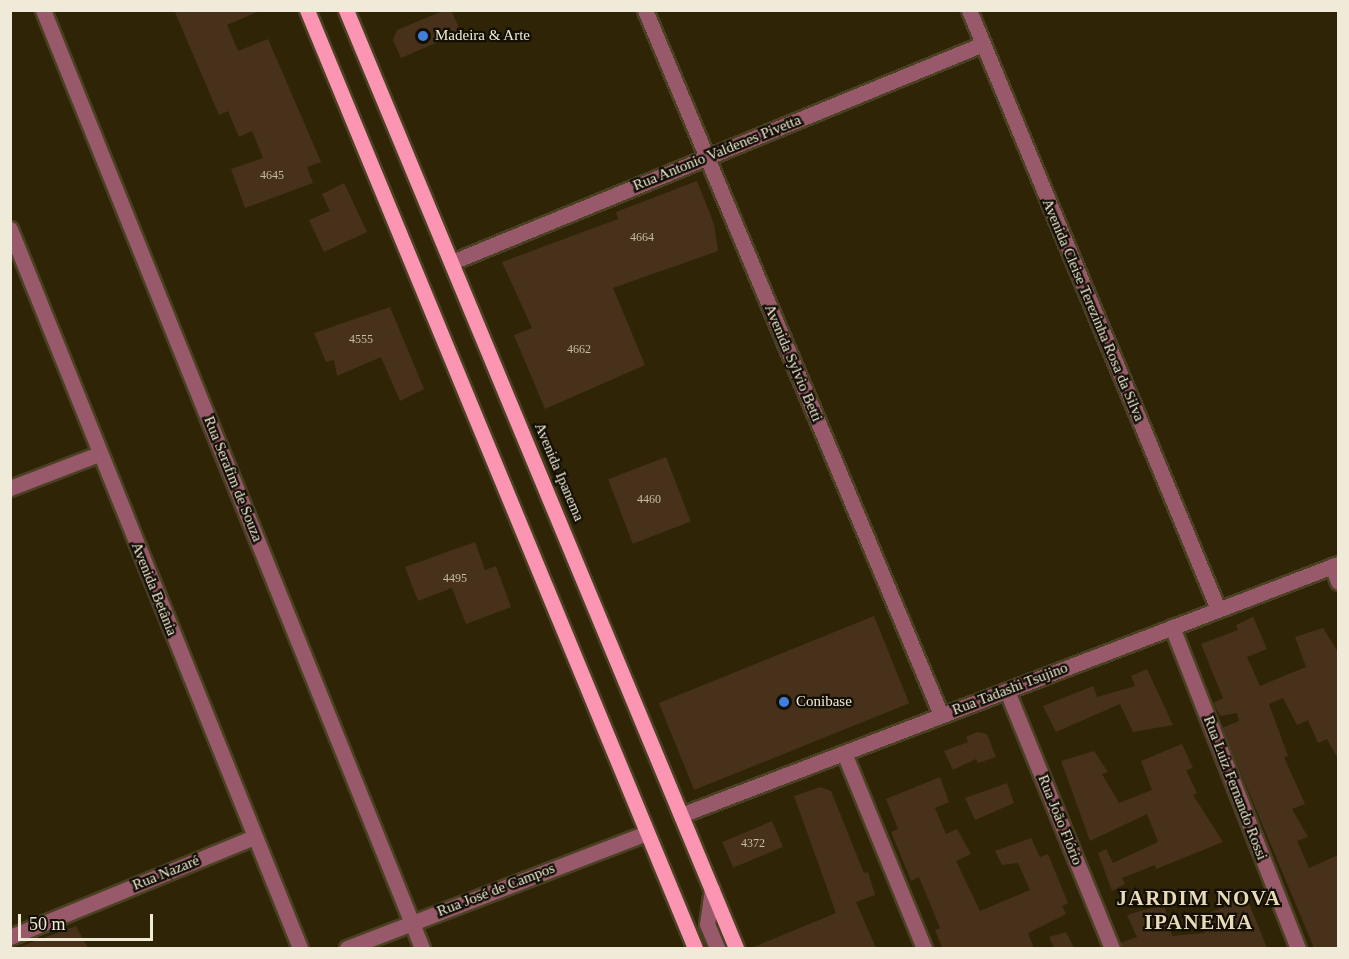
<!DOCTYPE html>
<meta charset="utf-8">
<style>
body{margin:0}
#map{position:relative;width:1349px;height:959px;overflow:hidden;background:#2f2506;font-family:Georgia,serif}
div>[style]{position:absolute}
.building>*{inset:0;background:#47311a;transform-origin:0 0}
.roads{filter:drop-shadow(2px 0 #4a4123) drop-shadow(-2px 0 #4a4123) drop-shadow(0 2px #4a4123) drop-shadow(0 -2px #4a4123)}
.minor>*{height:15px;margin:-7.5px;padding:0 7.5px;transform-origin:7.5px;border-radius:7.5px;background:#985a6a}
.major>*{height:15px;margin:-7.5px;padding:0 7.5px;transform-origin:7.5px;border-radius:7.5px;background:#fc95b1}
.dots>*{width:16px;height:16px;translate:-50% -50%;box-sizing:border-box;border:3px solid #130f04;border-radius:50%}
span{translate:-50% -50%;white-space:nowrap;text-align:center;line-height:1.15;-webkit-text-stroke:4.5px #130f04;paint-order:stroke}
.number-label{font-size:12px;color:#c6bca8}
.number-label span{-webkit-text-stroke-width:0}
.poi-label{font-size:15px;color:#f0ead8}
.left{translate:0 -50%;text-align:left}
.street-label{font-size:15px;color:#f0ead8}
.district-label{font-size:21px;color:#e8dbb8;font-weight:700;letter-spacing:1.5px}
.frame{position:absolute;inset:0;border:12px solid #f0ead8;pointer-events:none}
.scale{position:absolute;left:18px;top:914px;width:135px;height:27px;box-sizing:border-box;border:3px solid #f0ead8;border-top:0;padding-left:8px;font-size:18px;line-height:21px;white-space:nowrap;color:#f0ead8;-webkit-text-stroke:4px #130f04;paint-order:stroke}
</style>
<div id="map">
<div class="building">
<div style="clip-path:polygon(174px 10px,262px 10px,227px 25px,238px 51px,268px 39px,321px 162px,307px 167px,313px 183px,245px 208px,231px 169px,263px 158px,252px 131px,239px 137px,228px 111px,219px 115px)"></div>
<div style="clip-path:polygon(445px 10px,451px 10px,461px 32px,401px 58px,393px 40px,397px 30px)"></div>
<div style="clip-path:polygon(697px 181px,714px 224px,718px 251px,613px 288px,645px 365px,545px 409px,514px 335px,532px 328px,502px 262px,618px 219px,616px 212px)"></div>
<div style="clip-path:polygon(344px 183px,367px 232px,324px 252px,309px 220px,330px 211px,322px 194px)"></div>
<div style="clip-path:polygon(390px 307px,424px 389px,400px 401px,381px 357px,337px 376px,334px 360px,326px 362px,314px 333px)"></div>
<div style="left:666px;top:457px;width:69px;height:62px;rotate:69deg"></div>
<div style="clip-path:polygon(475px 542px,485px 570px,496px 566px,511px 607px,466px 624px,452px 588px,418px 601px,405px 567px)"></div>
<div style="left:874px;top:616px;width:94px;height:232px;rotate:68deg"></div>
<div style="clip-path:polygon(1253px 617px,1267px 649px,1247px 657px,1260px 686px,1306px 667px,1295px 637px,1323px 628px,1338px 652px,1338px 759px,1327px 739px,1318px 743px,1308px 720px,1297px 725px,1283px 698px,1269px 704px,1288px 756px,1284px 757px,1305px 804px,1292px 809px,1308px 837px,1297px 841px,1309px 868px,1338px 855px,1338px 948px,1314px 948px,1222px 728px,1239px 721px,1237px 713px,1220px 716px,1213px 703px,1223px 698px,1201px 644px,1238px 630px,1236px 625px)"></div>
<div style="clip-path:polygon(1147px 669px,1173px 725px,1133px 732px,1120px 704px,1056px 732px,1043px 706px,1093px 686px,1097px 697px,1135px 686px,1131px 676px)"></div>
<div style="clip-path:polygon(977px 732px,987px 734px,996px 757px,978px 763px,976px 759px,953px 770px,944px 751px,968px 742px,966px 737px)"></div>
<div style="clip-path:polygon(1182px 744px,1193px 768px,1186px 770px,1197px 793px,1193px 795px,1223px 842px,1156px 869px,1155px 865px,1122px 878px,1125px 884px,1112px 891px,1098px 853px,1106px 849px,1113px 863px,1158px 842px,1147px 814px,1090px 841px,1061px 761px,1094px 751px,1108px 772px,1102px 774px,1119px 803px,1152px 790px,1141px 761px)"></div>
<div style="clip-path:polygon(940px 777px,949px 802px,935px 808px,946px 834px,957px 829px,971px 854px,956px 861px,980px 911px,1030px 890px,1018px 863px,1002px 865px,995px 851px,1031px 838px,1040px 857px,1048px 854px,1068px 903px,1062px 906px,1066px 914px,1028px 933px,1034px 948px,942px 948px,935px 930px,940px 928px,919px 877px,911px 881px,891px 832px,898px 829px,886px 799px)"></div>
<div style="clip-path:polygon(1007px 783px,1014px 803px,975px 820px,965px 798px)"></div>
<div style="clip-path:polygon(820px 787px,831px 791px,864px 873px,868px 872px,875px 895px,856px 902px,876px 948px,751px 948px,836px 913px,794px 796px)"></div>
<div style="left:772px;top:821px;width:28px;height:54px;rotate:67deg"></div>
<div style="clip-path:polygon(1246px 896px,1267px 948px,1122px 948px,1120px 943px,1137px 937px,1127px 915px,1164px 904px,1172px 936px,1205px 933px,1198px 917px,1229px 905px,1228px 900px)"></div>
<div style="clip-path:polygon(76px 926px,88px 948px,20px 948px,19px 947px)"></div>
<div style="clip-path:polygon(1066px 932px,1074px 948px,1054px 948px,1049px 937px)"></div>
</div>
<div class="roads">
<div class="minor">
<div style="left:43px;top:10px;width:1012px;rotate:68deg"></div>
<div style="left:645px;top:10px;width:765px;rotate:67.22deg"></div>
<div style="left:969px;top:10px;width:649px;rotate:67.43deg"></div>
<div style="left:10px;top:229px;width:775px;rotate:68.03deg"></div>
<div style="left:452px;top:262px;width:574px;rotate:-22.32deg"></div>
<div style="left:10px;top:488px;width:95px;rotate:-20.9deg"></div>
<div style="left:1332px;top:566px;width:17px;rotate:69deg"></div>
<div style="left:1172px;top:627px;width:345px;rotate:68.6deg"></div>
<div style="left:1007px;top:691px;width:278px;rotate:67.8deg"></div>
<div style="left:844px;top:753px;width:211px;rotate:67.7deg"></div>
<div style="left:681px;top:815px;width:703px;rotate:-20.91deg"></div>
<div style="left:712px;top:889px;width:35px;rotate:98deg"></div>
<div style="left:707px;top:924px;width:26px;rotate:67deg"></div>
<div style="left:10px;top:937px;width:264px;rotate:-22.3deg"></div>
<div style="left:347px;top:948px;width:321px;rotate:-21deg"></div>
</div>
<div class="major">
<div style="left:307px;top:10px;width:1015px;rotate:67.53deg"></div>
<div style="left:346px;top:10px;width:1016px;rotate:67.42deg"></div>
</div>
</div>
<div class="dots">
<div style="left:423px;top:36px;background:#3f7fe0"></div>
<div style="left:784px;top:702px;background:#3f7fe0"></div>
</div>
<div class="number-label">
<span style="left:272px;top:176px">4645</span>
<span style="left:642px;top:238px">4664</span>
<span style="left:361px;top:340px">4555</span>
<span style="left:579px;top:350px">4662</span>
<span style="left:649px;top:500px">4460</span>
<span style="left:455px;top:579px">4495</span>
<span style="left:753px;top:844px">4372</span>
</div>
<div class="poi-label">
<span class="left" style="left:435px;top:36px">Madeira &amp; Arte</span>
<span class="left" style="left:796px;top:702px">Conibase</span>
</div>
<div class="street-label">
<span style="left:717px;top:153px;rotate:-22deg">Rua Antonio Valdenes Pivetta</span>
<span style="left:1093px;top:310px;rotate:67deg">Avenida Cleise Terezinha Rosa da Silva</span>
<span style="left:793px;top:363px;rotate:67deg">Avenida Sylvio Betti</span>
<span style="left:559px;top:472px;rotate:67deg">Avenida Ipanema</span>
<span style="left:233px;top:479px;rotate:68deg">Rua Serafim de Souza</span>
<span style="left:154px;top:589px;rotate:68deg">Avenida Betânia</span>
<span style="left:1010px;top:689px;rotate:-21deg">Rua Tadashi Tsujino</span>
<span style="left:1235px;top:788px;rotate:69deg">Rua Luiz Fernando Rossi</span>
<span style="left:1060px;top:820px;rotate:68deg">Rua João Flório</span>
<span style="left:166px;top:873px;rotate:-22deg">Rua Nazaré</span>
<span style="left:496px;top:890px;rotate:-21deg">Rua José de Campos</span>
</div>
<div class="district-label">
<span style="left:1199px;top:910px">JARDIM NOVA<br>IPANEMA</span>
</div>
<div class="frame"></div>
<div class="scale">50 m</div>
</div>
